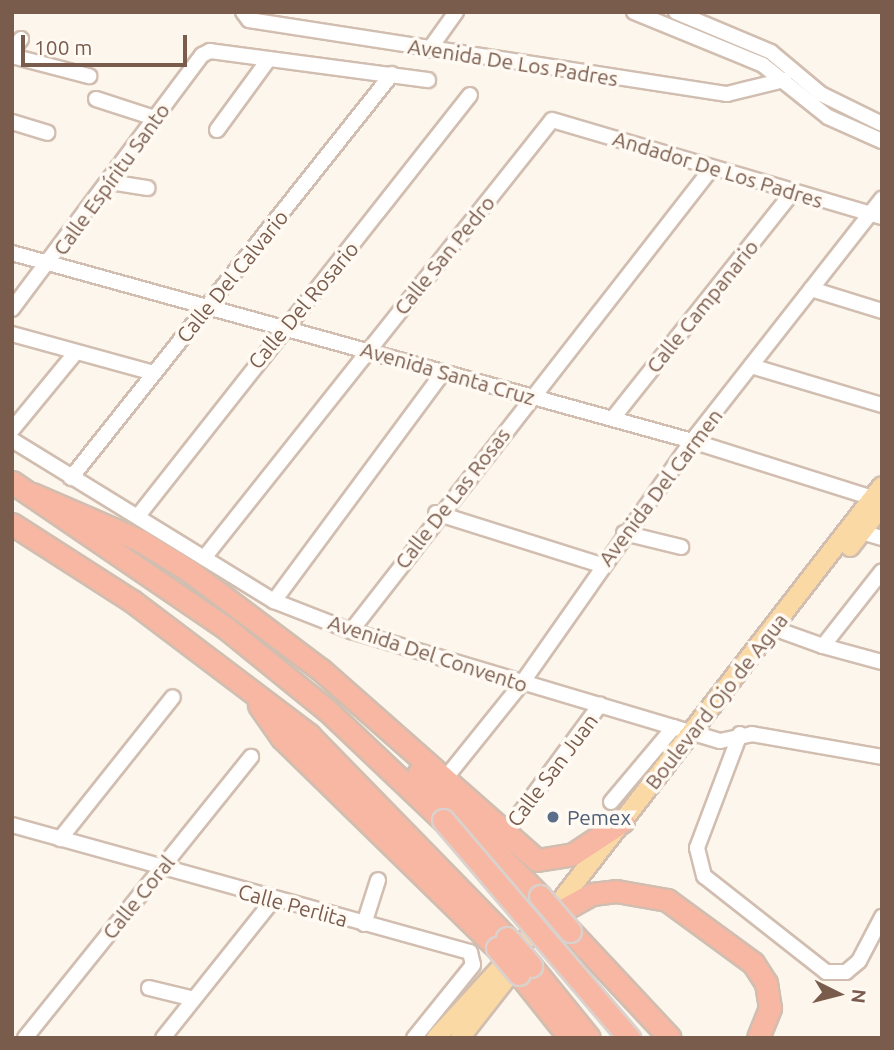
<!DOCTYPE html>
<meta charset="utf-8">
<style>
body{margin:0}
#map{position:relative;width:894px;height:1050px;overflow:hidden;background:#fdf6ec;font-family:Ubuntu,sans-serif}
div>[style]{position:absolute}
.roads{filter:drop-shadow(2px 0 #d1beb0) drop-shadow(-2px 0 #d1beb0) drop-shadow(0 2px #d1beb0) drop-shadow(0 -2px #d1beb0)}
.minor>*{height:14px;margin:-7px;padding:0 7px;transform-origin:7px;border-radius:7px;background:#fff}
.major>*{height:18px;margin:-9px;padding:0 9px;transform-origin:9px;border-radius:9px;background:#fbd9a5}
.highway>*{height:21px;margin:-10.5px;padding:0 10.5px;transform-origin:10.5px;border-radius:10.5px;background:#f7b7a3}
.bridges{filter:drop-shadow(2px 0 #dad1cd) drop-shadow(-2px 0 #dad1cd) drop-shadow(0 2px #dad1cd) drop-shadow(0 -2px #dad1cd)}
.highway-bridge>*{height:21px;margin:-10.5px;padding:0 10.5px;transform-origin:10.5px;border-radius:10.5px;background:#f7b7a3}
.dots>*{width:19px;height:19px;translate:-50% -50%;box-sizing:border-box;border:4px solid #fffaf3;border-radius:50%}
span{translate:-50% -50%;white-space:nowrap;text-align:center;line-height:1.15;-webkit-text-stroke:7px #fffaf3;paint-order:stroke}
.street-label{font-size:21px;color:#7a5c4d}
.service-label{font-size:21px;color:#4e5e75}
.left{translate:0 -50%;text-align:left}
.frame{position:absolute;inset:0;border:14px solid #7a5c4d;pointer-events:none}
.north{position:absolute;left:803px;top:959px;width:70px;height:70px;-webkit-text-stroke:5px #fffaf3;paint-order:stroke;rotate:96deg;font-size:19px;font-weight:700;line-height:28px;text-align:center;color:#7a5c4d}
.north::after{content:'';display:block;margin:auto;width:24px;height:32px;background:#7a5c4d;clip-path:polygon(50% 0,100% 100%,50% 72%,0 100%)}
.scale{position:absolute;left:21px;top:35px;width:166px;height:32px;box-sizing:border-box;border:4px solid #7a5c4d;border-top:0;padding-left:9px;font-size:21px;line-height:24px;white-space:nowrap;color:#7a5c4d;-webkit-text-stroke:5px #fffaf3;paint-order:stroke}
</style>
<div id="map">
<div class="roads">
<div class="minor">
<div style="left:243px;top:12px;width:10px;rotate:53deg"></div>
<div style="left:249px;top:20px;width:484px;rotate:8.8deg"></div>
<div style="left:727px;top:94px;width:59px;rotate:-13.8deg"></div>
<div style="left:634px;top:12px;width:139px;rotate:22.3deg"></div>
<div style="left:763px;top:65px;width:83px;rotate:38.7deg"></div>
<div style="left:828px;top:117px;width:59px;rotate:24deg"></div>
<div style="left:676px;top:12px;width:103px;rotate:22.8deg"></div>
<div style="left:771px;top:52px;width:65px;rotate:40deg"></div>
<div style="left:821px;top:94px;width:68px;rotate:26.2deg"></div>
<div style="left:429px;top:50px;width:47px;rotate:-54.6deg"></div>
<div style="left:12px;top:51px;width:15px;rotate:-53deg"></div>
<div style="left:12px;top:56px;width:80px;rotate:14.6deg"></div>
<div style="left:96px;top:99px;width:62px;rotate:17.9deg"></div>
<div style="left:12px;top:122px;width:37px;rotate:17deg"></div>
<div style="left:217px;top:130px;width:88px;rotate:-53.8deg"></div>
<div style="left:109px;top:182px;width:39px;rotate:9deg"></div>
<div style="left:12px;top:253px;width:706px;rotate:15.45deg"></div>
<div style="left:692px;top:441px;width:199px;rotate:17.5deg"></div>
<div style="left:811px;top:289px;width:74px;rotate:17.2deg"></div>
<div style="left:12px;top:309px;width:317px;rotate:-53.2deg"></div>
<div style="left:202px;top:55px;width:9px;rotate:-27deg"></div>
<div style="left:210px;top:51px;width:220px;rotate:7.6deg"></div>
<div style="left:12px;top:334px;width:147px;rotate:15.4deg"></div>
<div style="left:751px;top:366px;width:137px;rotate:16.6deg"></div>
<div style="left:613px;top:418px;width:288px;rotate:-51.5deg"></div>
<div style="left:12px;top:430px;width:101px;rotate:-50.6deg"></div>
<div style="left:12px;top:440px;width:308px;rotate:31.6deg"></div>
<div style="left:274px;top:601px;width:83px;rotate:21.3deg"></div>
<div style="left:351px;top:631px;width:385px;rotate:16.6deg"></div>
<div style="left:720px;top:741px;width:33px;rotate:-12deg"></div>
<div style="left:752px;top:734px;width:132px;rotate:10deg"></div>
<div style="left:71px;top:478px;width:516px;rotate:-51.53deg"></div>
<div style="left:436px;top:513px;width:173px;rotate:17.5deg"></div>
<div style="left:138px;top:516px;width:536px;rotate:-51.74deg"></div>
<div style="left:862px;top:532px;width:21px;rotate:17deg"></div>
<div style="left:624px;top:533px;width:59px;rotate:13.8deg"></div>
<div style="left:204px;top:558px;width:559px;rotate:-51.53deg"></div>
<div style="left:552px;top:120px;width:344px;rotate:16.4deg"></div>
<div style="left:274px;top:601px;width:284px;rotate:-53.5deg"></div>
<div style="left:351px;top:631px;width:587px;rotate:-52.06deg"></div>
<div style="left:784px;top:632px;width:41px;rotate:19.7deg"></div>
<div style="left:823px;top:646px;width:95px;rotate:-51.8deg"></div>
<div style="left:823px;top:646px;width:61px;rotate:15.2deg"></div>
<div style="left:740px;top:734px;width:122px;rotate:110.7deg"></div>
<div style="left:697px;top:848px;width:29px;rotate:76deg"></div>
<div style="left:704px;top:876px;width:155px;rotate:38.2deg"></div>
<div style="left:826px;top:972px;width:20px"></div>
<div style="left:846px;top:972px;width:17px;rotate:-40deg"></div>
<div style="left:859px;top:961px;width:50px;rotate:-62.4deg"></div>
<div style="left:444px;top:780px;width:124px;rotate:-51.2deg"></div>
<div style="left:522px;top:683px;width:296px;rotate:-54.9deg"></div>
<div style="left:692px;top:441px;width:308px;rotate:-51.9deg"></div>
<div style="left:611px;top:802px;width:98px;rotate:-50deg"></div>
<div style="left:12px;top:825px;width:475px;rotate:15.5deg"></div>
<div style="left:470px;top:952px;width:13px;rotate:77deg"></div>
<div style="left:473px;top:965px;width:94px;rotate:128.9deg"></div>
<div style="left:504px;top:835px;width:162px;rotate:-53.6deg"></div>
<div style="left:60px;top:839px;width:181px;rotate:-51.5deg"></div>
<div style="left:364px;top:924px;width:46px;rotate:-72.3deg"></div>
<div style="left:149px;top:988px;width:46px;rotate:13.7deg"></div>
<div style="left:25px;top:1038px;width:361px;rotate:-51.2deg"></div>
<div style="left:163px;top:1038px;width:176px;rotate:-51.4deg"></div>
</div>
<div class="major">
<div style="left:850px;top:547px;width:52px;rotate:-52deg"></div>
<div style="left:436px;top:1038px;width:178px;rotate:-47.5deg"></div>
<div style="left:556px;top:907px;width:532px;rotate:-52.25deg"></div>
<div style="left:460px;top:1038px;width:88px;rotate:-52deg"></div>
</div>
<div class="highway">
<div style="left:12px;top:482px;width:259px;rotate:34.3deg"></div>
<div style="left:226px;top:628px;width:130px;rotate:39.1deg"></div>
<div style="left:327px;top:710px;width:160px;rotate:43.5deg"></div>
<div style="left:32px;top:494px;width:116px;rotate:23.3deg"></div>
<div style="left:139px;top:540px;width:57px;rotate:31.5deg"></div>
<div style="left:188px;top:570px;width:165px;rotate:36.9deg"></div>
<div style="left:320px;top:669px;width:289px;rotate:41.4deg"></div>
<div style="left:537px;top:860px;width:36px;rotate:-9deg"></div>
<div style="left:573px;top:854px;width:60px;rotate:-33.4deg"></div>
<div style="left:12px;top:524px;width:143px;rotate:32.7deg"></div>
<div style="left:132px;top:601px;width:222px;rotate:37.1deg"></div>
<div style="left:309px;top:735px;width:284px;rotate:45.7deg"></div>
<div style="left:259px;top:705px;width:40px;rotate:55.1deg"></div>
<div style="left:282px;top:738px;width:301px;rotate:44.3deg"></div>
<div style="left:418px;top:774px;width:173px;rotate:45deg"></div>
<div style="left:561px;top:911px;width:35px;rotate:-29deg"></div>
<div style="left:592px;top:894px;width:24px;rotate:-7deg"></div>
<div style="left:616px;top:891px;width:52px;rotate:10deg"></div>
<div style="left:667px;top:900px;width:107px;rotate:36.2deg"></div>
<div style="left:753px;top:963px;width:24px;rotate:57deg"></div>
<div style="left:766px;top:983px;width:25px;rotate:81deg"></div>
<div style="left:770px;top:1008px;width:32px;rotate:112deg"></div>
<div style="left:570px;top:931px;width:146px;rotate:46.9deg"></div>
<div style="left:531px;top:966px;width:92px;rotate:51.1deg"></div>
<div style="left:519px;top:974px;width:82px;rotate:51.4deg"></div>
</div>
</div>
<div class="bridges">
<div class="highway-bridge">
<div style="left:443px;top:820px;width:287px;rotate:49.5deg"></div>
<div style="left:540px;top:896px;width:46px;rotate:49.4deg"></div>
<div style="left:507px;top:938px;width:37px;rotate:49deg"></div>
<div style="left:497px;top:948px;width:34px;rotate:50deg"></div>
</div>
</div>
<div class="dots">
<div style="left:553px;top:817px;background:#5c6f8a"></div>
</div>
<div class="street-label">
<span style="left:513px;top:62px;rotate:9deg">Avenida De Los Padres</span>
<span style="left:718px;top:169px;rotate:17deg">Andador De Los Padres</span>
<span style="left:111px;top:179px;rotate:-54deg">Calle Espíritu Santo</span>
<span style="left:444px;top:255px;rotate:-51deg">Calle San Pedro</span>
<span style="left:232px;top:276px;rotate:-51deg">Calle Del Calvario</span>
<span style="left:303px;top:305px;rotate:-50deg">Calle Del Rosario</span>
<span style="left:702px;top:306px;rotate:-51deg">Calle Campanario</span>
<span style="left:448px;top:373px;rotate:16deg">Avenida Santa Cruz</span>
<span style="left:660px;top:487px;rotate:-53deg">Avenida Del Carmen</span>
<span style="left:452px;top:498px;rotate:-52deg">Calle De Las Rosas</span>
<span style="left:428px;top:653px;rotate:18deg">Avenida Del Convento</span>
<span style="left:716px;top:701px;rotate:-52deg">Boulevard Ojo de Agua</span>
<span style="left:552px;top:770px;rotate:-53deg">Calle San Juan</span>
<span style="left:138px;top:897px;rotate:-51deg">Calle Coral</span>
<span style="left:293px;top:905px;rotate:15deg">Calle Perlita</span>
</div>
<div class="service-label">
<span class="left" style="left:567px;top:817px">Pemex</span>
</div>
<div class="frame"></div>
<div class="north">N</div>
<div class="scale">100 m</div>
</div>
